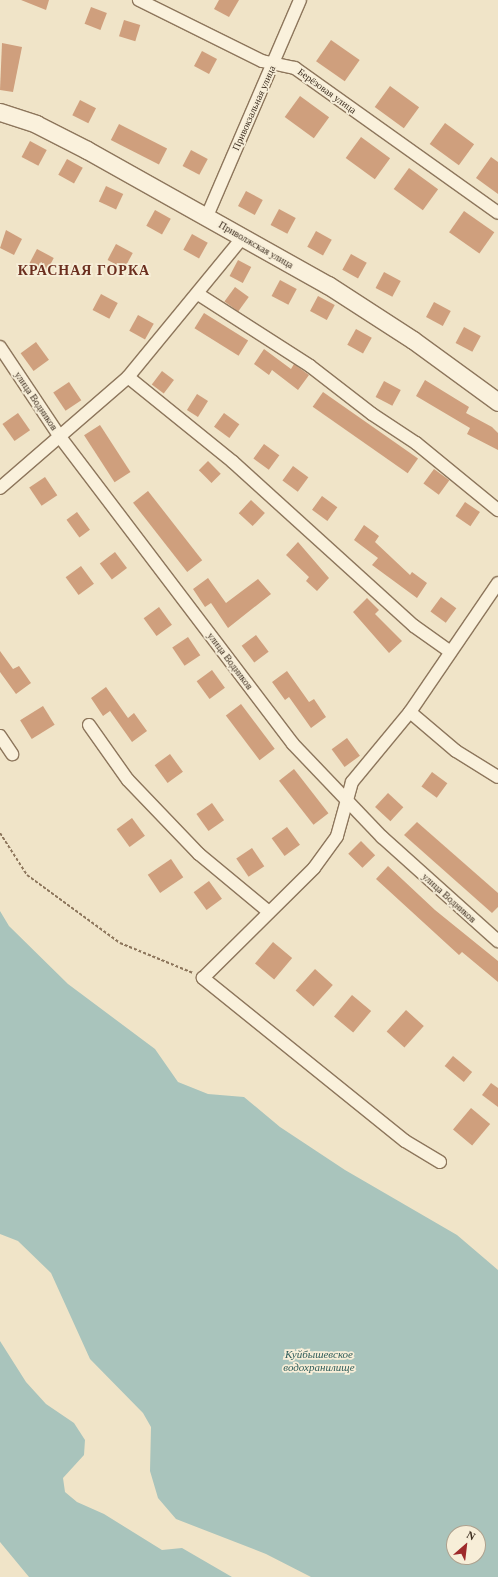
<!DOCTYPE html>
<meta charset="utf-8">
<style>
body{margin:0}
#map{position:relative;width:498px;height:1577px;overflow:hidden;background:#f0e4c8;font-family:"Times New Roman",serif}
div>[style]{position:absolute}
.water>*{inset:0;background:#a9c4bc}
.building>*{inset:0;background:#cf9f7d;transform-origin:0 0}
.path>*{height:2px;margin-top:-1px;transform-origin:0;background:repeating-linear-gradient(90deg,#8d765c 0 3px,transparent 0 5px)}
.roads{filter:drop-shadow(1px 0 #8d765c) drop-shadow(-1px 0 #8d765c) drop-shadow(0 1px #8d765c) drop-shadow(0 -1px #8d765c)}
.minor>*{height:12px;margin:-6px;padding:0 6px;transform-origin:6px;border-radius:6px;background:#faf1dc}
.secondary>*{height:17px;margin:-8.5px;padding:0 8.5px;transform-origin:8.5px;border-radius:8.5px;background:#faf1dc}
span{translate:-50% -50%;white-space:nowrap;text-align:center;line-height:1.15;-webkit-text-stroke:3.5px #f7eed8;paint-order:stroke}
.street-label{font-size:10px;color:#3d2e20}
.water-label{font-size:11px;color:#2f5d5a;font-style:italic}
.district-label{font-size:14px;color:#6b2e1e;font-weight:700;letter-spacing:1px}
.north{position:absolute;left:446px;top:1525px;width:40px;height:40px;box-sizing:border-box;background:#f7eed8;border:1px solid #ada18e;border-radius:50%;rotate:28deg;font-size:11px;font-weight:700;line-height:16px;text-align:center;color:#3d2e20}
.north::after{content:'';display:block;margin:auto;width:14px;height:18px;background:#9e2a2b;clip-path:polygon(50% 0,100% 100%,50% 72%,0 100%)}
</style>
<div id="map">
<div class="water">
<div style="clip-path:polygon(evenodd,0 911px,9px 926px,68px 984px,155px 1049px,178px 1082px,208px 1094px,244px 1097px,280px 1127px,345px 1170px,457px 1235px,498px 1270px,498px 1577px,311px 1577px,266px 1554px,176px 1519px,158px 1498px,150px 1471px,151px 1427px,143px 1413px,90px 1359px,51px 1273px,18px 1241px,0 1234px,0 911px,454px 1533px,478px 1533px,478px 1557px,454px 1557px,454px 1533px)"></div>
<div style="clip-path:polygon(0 1341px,26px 1382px,46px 1404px,74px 1423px,85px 1440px,84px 1455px,63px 1478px,65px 1492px,77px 1502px,104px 1514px,162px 1550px,182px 1548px,232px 1577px,29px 1577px,0 1542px)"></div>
</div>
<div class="building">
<div style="clip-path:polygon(21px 0,49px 0,46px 10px)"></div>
<div style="clip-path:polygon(219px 0,239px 0,229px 17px,214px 9px)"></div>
<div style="left:91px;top:7px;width:17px;height:18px;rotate:21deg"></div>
<div style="left:124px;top:20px;width:17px;height:17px;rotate:17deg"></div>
<div style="left:331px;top:40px;width:35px;height:26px;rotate:35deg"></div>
<div style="clip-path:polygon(2px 43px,22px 47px,13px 92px,0 90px)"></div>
<div style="left:202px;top:51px;width:17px;height:17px;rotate:28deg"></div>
<div style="left:390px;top:86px;width:36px;height:26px;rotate:36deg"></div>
<div style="left:300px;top:96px;width:36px;height:26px;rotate:36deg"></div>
<div style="left:80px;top:100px;width:18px;height:17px;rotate:27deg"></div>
<div style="left:445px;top:123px;width:36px;height:26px;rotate:36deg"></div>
<div style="left:119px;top:124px;width:54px;height:18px;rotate:27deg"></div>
<div style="left:361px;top:137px;width:36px;height:26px;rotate:36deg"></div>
<div style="left:30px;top:141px;width:19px;height:18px;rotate:28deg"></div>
<div style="left:191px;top:150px;width:19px;height:18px;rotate:28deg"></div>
<div style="clip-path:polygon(491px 157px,498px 162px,498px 194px,476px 178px)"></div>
<div style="left:67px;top:159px;width:18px;height:18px;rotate:29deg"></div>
<div style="left:409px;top:168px;width:36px;height:26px;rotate:36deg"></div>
<div style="left:106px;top:186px;width:19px;height:17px;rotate:25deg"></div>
<div style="left:246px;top:191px;width:19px;height:17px;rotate:28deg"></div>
<div style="left:279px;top:209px;width:19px;height:18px;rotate:28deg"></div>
<div style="left:155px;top:210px;width:18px;height:18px;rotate:29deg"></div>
<div style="left:464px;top:211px;width:37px;height:26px;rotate:35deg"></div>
<div style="clip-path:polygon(6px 230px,22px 239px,14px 255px,0 248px)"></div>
<div style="left:316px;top:231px;width:18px;height:18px;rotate:29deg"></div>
<div style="left:192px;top:234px;width:18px;height:18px;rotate:29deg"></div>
<div style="left:116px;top:244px;width:19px;height:18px;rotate:28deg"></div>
<div style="left:37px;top:249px;width:19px;height:18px;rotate:28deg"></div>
<div style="left:351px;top:254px;width:18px;height:18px;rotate:29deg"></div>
<div style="left:238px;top:260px;width:15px;height:18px;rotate:28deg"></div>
<div style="left:384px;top:272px;width:19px;height:18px;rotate:28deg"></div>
<div style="left:280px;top:280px;width:19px;height:18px;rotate:28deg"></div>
<div style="left:235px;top:287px;width:17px;height:18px;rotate:36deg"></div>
<div style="left:101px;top:294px;width:19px;height:18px;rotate:28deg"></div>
<div style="left:318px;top:296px;width:19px;height:17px;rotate:28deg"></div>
<div style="left:434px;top:302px;width:19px;height:17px;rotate:28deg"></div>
<div style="left:204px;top:313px;width:52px;height:18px;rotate:32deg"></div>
<div style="left:138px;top:315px;width:18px;height:18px;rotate:29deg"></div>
<div style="left:464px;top:327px;width:19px;height:18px;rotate:28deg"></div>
<div style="left:356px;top:329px;width:18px;height:18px;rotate:29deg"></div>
<div style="left:36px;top:342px;width:22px;height:19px;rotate:54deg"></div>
<div style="clip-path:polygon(264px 349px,291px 369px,294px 364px,309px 375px,298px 390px,272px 370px,269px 375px,254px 364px)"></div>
<div style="left:162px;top:371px;width:15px;height:17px;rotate:37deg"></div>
<div style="clip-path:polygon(425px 380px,469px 407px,466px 413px,492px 427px,498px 433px,498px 450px,467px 434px,470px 428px,416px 396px)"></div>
<div style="left:384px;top:381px;width:19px;height:18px;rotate:28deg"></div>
<div style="left:69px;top:382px;width:22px;height:19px;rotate:56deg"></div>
<div style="left:323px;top:392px;width:116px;height:18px;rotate:35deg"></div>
<div style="left:197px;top:394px;width:13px;height:19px;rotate:32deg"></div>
<div style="left:18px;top:413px;width:21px;height:19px;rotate:55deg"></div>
<div style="left:224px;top:413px;width:19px;height:17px;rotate:36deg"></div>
<div style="left:100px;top:425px;width:56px;height:19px;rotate:57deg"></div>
<div style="left:264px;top:444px;width:19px;height:18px;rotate:36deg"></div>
<div style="left:208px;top:461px;width:18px;height:13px;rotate:45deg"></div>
<div style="left:293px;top:466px;width:19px;height:18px;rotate:36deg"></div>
<div style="left:434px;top:469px;width:19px;height:18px;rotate:36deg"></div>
<div style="left:45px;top:477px;width:22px;height:19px;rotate:56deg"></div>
<div style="left:148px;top:491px;width:88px;height:19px;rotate:52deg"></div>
<div style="left:322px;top:496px;width:19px;height:17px;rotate:36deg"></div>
<div style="left:251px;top:500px;width:19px;height:18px;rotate:43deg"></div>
<div style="left:465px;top:502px;width:18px;height:17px;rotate:34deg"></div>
<div style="left:77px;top:512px;width:22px;height:13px;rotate:54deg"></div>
<div style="clip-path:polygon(364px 525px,379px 536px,375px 542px,410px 575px,412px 572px,427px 583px,417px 598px,372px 565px,378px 558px,354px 540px)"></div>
<div style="clip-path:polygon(298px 542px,329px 578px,317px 591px,306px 581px,309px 577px,286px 555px)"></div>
<div style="left:115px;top:552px;width:20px;height:19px;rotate:53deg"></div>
<div style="left:81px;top:566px;width:22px;height:19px;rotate:54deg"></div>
<div style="clip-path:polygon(208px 578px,226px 603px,258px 579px,271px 594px,228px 628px,211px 603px,205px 607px,193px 589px)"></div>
<div style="left:441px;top:597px;width:19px;height:18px;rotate:36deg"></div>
<div style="clip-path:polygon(367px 598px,379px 610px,375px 614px,402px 641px,389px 653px,353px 612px)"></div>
<div style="left:159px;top:607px;width:22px;height:19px;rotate:54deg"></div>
<div style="left:256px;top:635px;width:21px;height:18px;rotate:53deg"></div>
<div style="left:188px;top:637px;width:22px;height:19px;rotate:56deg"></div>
<div style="clip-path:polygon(0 651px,13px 669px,19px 666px,31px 683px,16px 694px,0 672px)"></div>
<div style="left:212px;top:670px;width:22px;height:19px;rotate:54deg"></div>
<div style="clip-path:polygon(287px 671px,309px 702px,314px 699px,326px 717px,311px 728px,289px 697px,285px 700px,272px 682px)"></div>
<div style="clip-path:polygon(106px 687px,128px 718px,134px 713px,147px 731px,132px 742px,110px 711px,103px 716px,91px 698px)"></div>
<div style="left:241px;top:704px;width:56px;height:19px;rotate:53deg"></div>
<div style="left:43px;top:706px;width:22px;height:27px;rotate:58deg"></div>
<div style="left:347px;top:738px;width:22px;height:19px;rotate:54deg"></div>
<div style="left:170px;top:754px;width:22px;height:19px;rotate:54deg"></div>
<div style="left:294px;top:769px;width:56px;height:19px;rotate:52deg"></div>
<div style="left:432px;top:772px;width:19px;height:18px;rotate:36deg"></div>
<div style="left:388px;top:793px;width:21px;height:19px;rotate:43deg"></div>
<div style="left:212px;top:803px;width:21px;height:19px;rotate:55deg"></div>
<div style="left:132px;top:818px;width:22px;height:19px;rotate:54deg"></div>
<div style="clip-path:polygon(417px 822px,498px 893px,498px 907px,492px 913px,404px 835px)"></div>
<div style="left:287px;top:827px;width:22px;height:19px;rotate:54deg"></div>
<div style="left:361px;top:841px;width:20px;height:18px;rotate:45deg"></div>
<div style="left:252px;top:848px;width:22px;height:19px;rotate:56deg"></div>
<div style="left:171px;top:859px;width:22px;height:28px;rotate:56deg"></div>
<div style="clip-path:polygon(388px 866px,435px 910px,498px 961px,498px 982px,462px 952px,459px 955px,376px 879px)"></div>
<div style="left:209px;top:881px;width:22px;height:19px;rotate:54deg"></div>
<div style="left:273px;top:942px;width:25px;height:28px;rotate:40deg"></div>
<div style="left:315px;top:969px;width:24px;height:29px;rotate:42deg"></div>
<div style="left:352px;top:995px;width:25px;height:28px;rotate:40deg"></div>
<div style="left:406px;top:1010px;width:24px;height:29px;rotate:42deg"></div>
<div style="left:453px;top:1056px;width:25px;height:13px;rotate:40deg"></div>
<div style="clip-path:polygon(491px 1083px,498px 1088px,498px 1107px,482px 1095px)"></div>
<div style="left:471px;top:1108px;width:25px;height:28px;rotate:40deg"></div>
</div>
<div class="path">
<div style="left:0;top:833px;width:50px;rotate:57.3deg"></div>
<div style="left:27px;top:875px;width:115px;rotate:36.2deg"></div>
<div style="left:120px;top:943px;width:79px;rotate:22.3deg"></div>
</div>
<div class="roads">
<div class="minor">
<div style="left:139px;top:0;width:137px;rotate:26.4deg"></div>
<div style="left:262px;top:61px;width:34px;rotate:12deg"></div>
<div style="left:295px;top:68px;width:249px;rotate:35.5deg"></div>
<div style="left:207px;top:216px;width:235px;rotate:-66.7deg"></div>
<div style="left:198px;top:294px;width:133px;rotate:32.7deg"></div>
<div style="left:310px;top:366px;width:78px;rotate:37.7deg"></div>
<div style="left:372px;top:414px;width:53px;rotate:33.4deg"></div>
<div style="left:416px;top:443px;width:106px;rotate:39.3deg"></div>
<div style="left:0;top:347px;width:108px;rotate:56.3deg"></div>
<div style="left:60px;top:437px;width:385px;rotate:52.8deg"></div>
<div style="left:293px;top:744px;width:129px;rotate:46.3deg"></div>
<div style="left:382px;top:837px;width:156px;rotate:41.9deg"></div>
<div style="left:128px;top:377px;width:135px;rotate:39deg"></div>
<div style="left:233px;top:462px;width:244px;rotate:42.2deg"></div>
<div style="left:414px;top:626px;width:43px;rotate:35.5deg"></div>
<div style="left:0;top:488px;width:169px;rotate:-40.9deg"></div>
<div style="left:128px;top:377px;width:180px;rotate:-50.6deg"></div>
<div style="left:410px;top:712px;width:60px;rotate:40.3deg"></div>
<div style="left:456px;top:751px;width:49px;rotate:31.8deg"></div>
<div style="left:89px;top:725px;width:67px;rotate:54.7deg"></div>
<div style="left:128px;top:780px;width:103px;rotate:46.2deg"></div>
<div style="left:199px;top:854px;width:91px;rotate:39.6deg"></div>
<div style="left:0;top:736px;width:22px;rotate:56deg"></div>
<div style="left:440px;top:1162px;width:41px;rotate:-149deg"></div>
<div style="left:405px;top:1141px;width:260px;rotate:-141.1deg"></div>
<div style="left:203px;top:978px;width:156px;rotate:-44.7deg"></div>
<div style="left:314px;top:868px;width:39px;rotate:-54deg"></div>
<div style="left:337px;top:836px;width:56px;rotate:-74.5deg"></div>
<div style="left:352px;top:782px;width:91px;rotate:-50.4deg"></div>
<div style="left:410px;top:712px;width:156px;rotate:-55.7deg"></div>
</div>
<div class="secondary">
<div style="left:0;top:112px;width:38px;rotate:18deg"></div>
<div style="left:36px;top:124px;width:57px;rotate:27deg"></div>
<div style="left:87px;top:150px;width:276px;rotate:29.3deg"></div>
<div style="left:328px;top:285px;width:101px;rotate:32.9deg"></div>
<div style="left:413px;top:340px;width:105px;rotate:36.1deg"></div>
</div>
</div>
<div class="street-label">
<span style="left:327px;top:91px;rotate:36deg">Берёзовая улица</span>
<span style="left:254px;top:108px;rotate:-66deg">Привокзальная улица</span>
<span style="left:256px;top:245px;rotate:30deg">Приволжская улица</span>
<span style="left:36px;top:401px;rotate:56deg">улица Водников</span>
<span style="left:230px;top:661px;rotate:53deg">улица Водников</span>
<span style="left:449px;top:898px;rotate:42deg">улица Водников</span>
</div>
<div class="water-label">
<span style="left:319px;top:1361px">Куйбышевское<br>водохранилище</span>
</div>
<div class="district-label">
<span style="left:84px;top:271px">КРАСНАЯ ГОРКА</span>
</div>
<div class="north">N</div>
</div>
